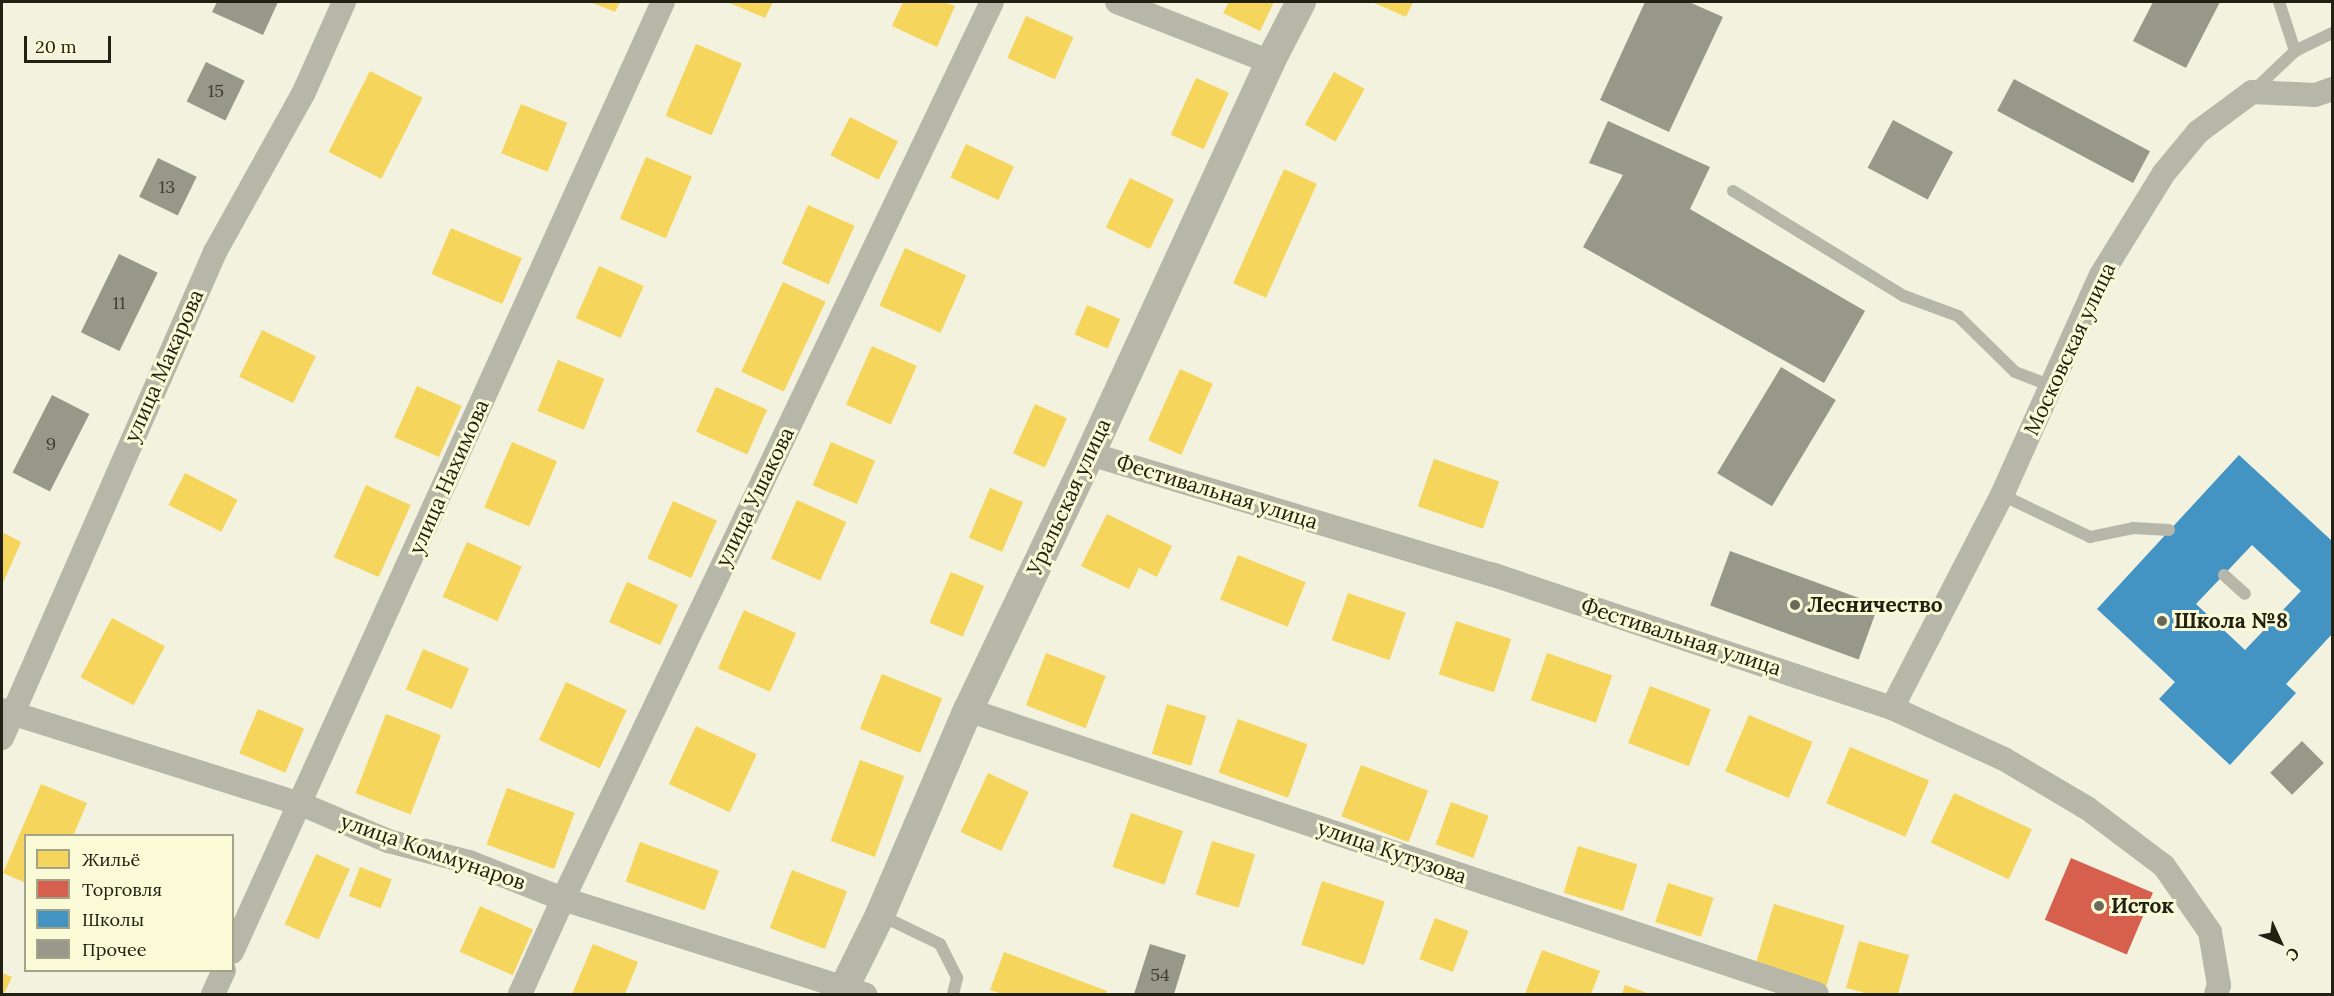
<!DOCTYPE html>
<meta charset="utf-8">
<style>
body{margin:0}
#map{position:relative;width:2334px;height:996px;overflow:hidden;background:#f2f2df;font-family:Lora,serif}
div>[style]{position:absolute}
.homes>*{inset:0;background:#f6d55c;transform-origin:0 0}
.shops>*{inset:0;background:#d6604d;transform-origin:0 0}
.schools>*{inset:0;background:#4393c3}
.building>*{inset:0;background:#98988a;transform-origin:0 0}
.service>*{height:12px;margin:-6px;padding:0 6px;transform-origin:6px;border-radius:6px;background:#b6b6a9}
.minor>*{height:24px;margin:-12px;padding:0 12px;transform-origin:12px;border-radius:12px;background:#b6b6a9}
.tertiary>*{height:30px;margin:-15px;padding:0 15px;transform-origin:15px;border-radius:15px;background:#b6b6a9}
.dots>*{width:16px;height:16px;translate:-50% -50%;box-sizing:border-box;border:3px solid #fafad7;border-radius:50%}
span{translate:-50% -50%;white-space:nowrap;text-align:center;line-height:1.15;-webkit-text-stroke:6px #fafad7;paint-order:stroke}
.number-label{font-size:18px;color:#3e3e31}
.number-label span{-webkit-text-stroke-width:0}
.street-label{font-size:21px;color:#202013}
.poi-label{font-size:21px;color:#202013;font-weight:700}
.left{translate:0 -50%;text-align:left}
.frame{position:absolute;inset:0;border:3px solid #202013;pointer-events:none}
.legend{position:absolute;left:24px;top:834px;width:210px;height:138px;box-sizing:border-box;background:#fafad7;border:2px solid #a3a389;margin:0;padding:8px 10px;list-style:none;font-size:18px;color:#202013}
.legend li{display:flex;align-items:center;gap:12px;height:30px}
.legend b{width:30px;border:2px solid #a3a389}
.north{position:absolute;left:2250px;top:912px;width:60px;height:60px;-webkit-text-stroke:4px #fafad7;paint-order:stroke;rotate:134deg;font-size:16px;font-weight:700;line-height:24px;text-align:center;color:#202013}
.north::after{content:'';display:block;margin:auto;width:21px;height:27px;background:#202013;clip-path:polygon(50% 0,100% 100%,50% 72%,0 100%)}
.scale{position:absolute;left:24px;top:36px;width:87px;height:27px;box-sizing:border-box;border:3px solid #202013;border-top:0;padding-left:8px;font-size:18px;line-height:21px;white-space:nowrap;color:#202013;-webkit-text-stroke:4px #fafad7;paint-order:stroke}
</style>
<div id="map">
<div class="homes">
<div style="clip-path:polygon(590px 2px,620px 2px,615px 12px)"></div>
<div style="clip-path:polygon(727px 2px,773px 2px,765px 18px)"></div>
<div style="clip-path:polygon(903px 2px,944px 2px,955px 6px,937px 47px,892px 26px)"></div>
<div style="clip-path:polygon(1229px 2px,1274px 2px,1260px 31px,1223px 13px)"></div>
<div style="clip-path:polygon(1372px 2px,1413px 2px,1406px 17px)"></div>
<div style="left:1026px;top:16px;width:52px;height:46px;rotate:24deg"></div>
<div style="left:696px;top:44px;width:50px;height:78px;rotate:23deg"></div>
<div style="left:370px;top:71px;width:59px;height:91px;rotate:27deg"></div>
<div style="left:1334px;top:72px;width:35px;height:60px;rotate:29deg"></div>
<div style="left:1196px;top:78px;width:36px;height:62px;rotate:24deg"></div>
<div style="left:521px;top:104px;width:50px;height:53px;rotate:22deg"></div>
<div style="left:850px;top:117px;width:54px;height:43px;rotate:27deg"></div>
<div style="left:966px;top:144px;width:53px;height:37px;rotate:25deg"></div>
<div style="left:646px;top:157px;width:50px;height:67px;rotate:23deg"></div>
<div style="left:1284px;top:169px;width:36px;height:125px;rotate:24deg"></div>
<div style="left:1130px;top:178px;width:49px;height:55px;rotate:26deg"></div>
<div style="left:808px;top:205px;width:51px;height:64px;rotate:24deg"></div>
<div style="left:451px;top:228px;width:77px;height:50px;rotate:23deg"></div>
<div style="left:905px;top:248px;width:67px;height:63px;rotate:24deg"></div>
<div style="left:599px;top:266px;width:49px;height:57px;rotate:24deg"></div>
<div style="left:783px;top:282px;width:47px;height:99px;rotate:25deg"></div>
<div style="left:1087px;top:305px;width:36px;height:32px;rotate:23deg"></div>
<div style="left:262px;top:330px;width:60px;height:52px;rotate:26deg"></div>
<div style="left:872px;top:346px;width:49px;height:64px;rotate:24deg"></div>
<div style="left:558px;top:360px;width:50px;height:55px;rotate:22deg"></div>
<div style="left:1180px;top:369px;width:36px;height:78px;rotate:24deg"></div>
<div style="left:417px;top:386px;width:49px;height:56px;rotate:24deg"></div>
<div style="left:716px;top:387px;width:56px;height:49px;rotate:24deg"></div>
<div style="left:1035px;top:404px;width:35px;height:54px;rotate:24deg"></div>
<div style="left:512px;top:442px;width:49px;height:71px;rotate:23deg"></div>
<div style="left:831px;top:442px;width:48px;height:47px;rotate:23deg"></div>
<div style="left:1434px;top:459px;width:69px;height:50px;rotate:19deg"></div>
<div style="left:185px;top:473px;width:59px;height:36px;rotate:27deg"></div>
<div style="left:366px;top:485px;width:49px;height:79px;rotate:24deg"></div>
<div style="left:990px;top:488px;width:36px;height:54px;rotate:23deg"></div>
<div style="left:797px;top:500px;width:54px;height:64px;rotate:24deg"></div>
<div style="left:673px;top:501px;width:48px;height:63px;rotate:24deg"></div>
<div style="clip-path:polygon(1107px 514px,1172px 546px,1157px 577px,1139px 568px,1129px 589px,1081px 566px)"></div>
<div style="clip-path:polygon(2px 532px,21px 542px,2px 585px)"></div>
<div style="left:467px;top:542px;width:60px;height:60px;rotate:24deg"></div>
<div style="left:1238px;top:555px;width:73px;height:48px;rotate:22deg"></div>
<div style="left:951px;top:572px;width:36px;height:55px;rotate:23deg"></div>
<div style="left:627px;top:582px;width:56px;height:44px;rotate:24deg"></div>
<div style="left:1348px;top:593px;width:61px;height:50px;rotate:19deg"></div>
<div style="left:744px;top:610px;width:57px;height:64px;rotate:24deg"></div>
<div style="left:112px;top:618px;width:60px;height:67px;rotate:28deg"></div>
<div style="left:1456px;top:621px;width:58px;height:56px;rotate:18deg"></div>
<div style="left:423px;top:649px;width:50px;height:44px;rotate:23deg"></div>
<div style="left:1046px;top:653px;width:64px;height:56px;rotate:21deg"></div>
<div style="left:1547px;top:653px;width:69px;height:50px;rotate:19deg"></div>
<div style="left:882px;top:674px;width:65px;height:59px;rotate:22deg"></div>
<div style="left:566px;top:682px;width:67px;height:64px;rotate:25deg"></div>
<div style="left:1650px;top:686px;width:65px;height:61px;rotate:21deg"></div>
<div style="left:1167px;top:704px;width:41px;height:52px;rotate:17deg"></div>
<div style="left:258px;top:709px;width:50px;height:48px;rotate:23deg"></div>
<div style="left:386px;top:714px;width:59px;height:85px;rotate:21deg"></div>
<div style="left:1749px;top:715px;width:69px;height:61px;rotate:23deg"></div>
<div style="left:1238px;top:719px;width:74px;height:57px;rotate:20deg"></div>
<div style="left:696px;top:726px;width:67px;height:64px;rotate:25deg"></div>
<div style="left:1850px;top:747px;width:86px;height:61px;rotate:23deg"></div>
<div style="left:860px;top:760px;width:47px;height:86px;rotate:20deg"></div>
<div style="left:1361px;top:765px;width:72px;height:55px;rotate:21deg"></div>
<div style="left:988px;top:773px;width:45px;height:65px;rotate:25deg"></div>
<div style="clip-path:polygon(41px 784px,87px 803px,73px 836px,26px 836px,26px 883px,3px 873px)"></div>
<div style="left:507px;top:788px;width:72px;height:60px;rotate:20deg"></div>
<div style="left:1954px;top:793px;width:86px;height:55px;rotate:25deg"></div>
<div style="left:1451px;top:802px;width:40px;height:45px;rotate:20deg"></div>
<div style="left:1131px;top:813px;width:55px;height:57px;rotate:19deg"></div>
<div style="left:1212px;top:841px;width:45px;height:56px;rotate:17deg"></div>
<div style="left:640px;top:842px;width:84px;height:42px;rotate:20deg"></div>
<div style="left:1578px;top:846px;width:62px;height:49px;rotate:17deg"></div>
<div style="left:316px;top:854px;width:37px;height:77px;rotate:24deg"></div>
<div style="left:360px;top:867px;width:34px;height:31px;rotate:21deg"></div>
<div style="left:792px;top:870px;width:59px;height:62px;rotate:21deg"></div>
<div style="left:1322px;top:881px;width:66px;height:67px;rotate:18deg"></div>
<div style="left:1668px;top:883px;width:48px;height:41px;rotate:18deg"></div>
<div style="left:1774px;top:904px;width:74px;height:63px;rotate:17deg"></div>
<div style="left:480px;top:906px;width:58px;height:50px;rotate:24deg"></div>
<div style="left:1435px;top:918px;width:36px;height:44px;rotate:21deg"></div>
<div style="clip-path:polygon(1859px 941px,1909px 955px,1898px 994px,1869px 994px,1846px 988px)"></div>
<div style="clip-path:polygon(593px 944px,638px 962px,625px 994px,572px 994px)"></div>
<div style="clip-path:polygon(1542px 950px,1600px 971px,1591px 994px,1525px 994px)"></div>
<div style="clip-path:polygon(1004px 952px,1107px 991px,1106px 994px,1002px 994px,990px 990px)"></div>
<div style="clip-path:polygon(2px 973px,12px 977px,4px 994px,2px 994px)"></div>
<div style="clip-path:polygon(1625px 985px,1650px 994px,1622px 994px)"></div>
</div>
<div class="shops">
<div style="left:2071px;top:858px;width:89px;height:67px;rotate:23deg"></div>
</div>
<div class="schools">
<div style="clip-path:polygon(evenodd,2239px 455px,2332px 541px,2332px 634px,2286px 684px,2296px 693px,2230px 765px,2159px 699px,2175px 682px,2097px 609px,2239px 455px,2252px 545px,2301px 591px,2245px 650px,2196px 604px,2252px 545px)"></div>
</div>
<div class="building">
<div style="clip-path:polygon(217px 2px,278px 2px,263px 35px,212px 12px)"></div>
<div style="clip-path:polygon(1645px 2px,1689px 2px,1723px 17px,1669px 132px,1600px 100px)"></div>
<div style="clip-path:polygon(2153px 2px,2220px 2px,2186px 68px,2133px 41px)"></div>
<div style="left:206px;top:62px;width:43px;height:44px;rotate:26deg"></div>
<div style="left:2014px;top:79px;width:154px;height:36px;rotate:28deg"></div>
<div style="left:1893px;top:120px;width:68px;height:54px;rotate:28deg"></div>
<div style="clip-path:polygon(1608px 121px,1710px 167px,1690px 209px,1865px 311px,1824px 383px,1583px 247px,1623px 175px,1589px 163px)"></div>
<div style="left:158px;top:158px;width:43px;height:43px;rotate:26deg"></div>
<div style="left:119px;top:254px;width:43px;height:87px;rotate:26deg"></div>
<div style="left:1781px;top:367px;width:64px;height:124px;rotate:31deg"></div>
<div style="left:52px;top:395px;width:42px;height:87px;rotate:27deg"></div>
<div style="left:1730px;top:551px;width:158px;height:58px;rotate:20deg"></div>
<div style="left:2302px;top:741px;width:31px;height:45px;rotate:45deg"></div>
<div style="clip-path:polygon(1150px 944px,1186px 955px,1174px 994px,1134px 994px)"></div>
</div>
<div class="service">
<div style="left:2279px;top:2px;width:52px;rotate:71.9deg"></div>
<div style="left:2252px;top:92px;width:59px;rotate:-43.6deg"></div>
<div style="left:2295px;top:51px;width:41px;rotate:-25.9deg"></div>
<div style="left:1733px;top:191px;width:201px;rotate:31.6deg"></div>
<div style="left:1904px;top:296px;width:58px;rotate:20.3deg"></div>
<div style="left:1958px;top:316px;width:80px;rotate:44.5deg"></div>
<div style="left:2015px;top:372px;width:39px;rotate:21deg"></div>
<div style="left:2002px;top:495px;width:98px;rotate:25.5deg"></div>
<div style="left:2090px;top:537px;width:44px;rotate:-11.8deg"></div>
<div style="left:2133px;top:528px;width:36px;rotate:3deg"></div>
<div style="left:2224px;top:575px;width:28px;rotate:42deg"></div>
<div style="left:880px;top:915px;width:67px;rotate:25.8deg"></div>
<div style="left:940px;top:944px;width:38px;rotate:63deg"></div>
<div style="left:957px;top:978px;width:16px;rotate:104deg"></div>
</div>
<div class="minor">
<div style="left:1117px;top:2px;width:164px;rotate:21.4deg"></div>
<div style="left:1090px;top:454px;width:419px;rotate:16.7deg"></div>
<div style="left:1491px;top:574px;width:423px;rotate:18.5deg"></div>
<div style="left:1892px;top:708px;width:123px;rotate:24.5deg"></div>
<div style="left:2004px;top:759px;width:96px;rotate:30.6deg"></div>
<div style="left:2087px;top:808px;width:96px;rotate:37deg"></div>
<div style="left:2164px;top:866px;width:80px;rotate:55.1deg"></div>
<div style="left:2210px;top:932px;width:54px;rotate:80.4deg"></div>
<div style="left:2219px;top:985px;width:9px;rotate:108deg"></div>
<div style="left:1892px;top:708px;width:240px;rotate:-62.7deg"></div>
<div style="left:2002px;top:495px;width:241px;rotate:-65.8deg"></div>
<div style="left:2101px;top:275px;width:120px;rotate:-58.3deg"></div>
<div style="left:2164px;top:173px;width:53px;rotate:-50.3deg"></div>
<div style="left:2198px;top:132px;width:67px;rotate:-36.5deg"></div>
<div style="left:2252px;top:92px;width:63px;rotate:2.7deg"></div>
<div style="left:2315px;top:95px;width:18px;rotate:-19deg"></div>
<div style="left:2px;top:710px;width:313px;rotate:17.5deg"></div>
<div style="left:301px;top:804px;width:95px;rotate:23deg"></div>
<div style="left:388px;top:841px;width:84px;rotate:14.5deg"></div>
<div style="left:469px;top:862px;width:101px;rotate:21.5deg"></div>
<div style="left:563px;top:899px;width:317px;rotate:17.5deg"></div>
<div style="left:968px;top:710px;width:895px;rotate:18.5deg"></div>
<div style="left:2px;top:738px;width:531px;rotate:-66.33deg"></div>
<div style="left:215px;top:252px;width:183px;rotate:-60.9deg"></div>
<div style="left:304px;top:92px;width:98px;rotate:-66deg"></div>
<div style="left:232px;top:952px;width:1043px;rotate:-65.6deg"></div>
<div style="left:213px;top:994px;width:26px;rotate:-65deg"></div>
<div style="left:520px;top:994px;width:104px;rotate:-65.6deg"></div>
<div style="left:563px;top:899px;width:994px;rotate:-64.44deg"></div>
</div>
<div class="tertiary">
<div style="left:841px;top:994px;width:88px;rotate:-63.7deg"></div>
<div style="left:880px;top:915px;width:223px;rotate:-66.8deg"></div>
<div style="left:968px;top:710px;width:284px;rotate:-64.5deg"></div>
<div style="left:1090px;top:454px;width:431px;rotate:-65.3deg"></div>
<div style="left:1270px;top:62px;width:68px;rotate:-62.7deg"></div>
</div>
<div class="dots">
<div style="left:1795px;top:605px;background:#6a6a5a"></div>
<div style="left:2162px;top:621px;background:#6a6a5a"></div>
<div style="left:2099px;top:906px;background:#6a6a5a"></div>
</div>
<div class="number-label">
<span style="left:216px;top:91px">15</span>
<span style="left:167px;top:187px">13</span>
<span style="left:119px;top:303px">11</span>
<span style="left:51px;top:444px">9</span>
<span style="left:1160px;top:975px">54</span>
</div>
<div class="street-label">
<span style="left:2070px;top:349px;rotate:-65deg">Московская улица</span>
<span style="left:164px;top:366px;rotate:-66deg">улица Макарова</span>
<span style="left:449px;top:477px;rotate:-66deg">улица Нахимова</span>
<span style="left:1217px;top:492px;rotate:17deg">Фестивальная улица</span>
<span style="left:755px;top:497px;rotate:-64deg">улица Ушакова</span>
<span style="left:1069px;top:497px;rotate:-65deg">Уральская улица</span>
<span style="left:1681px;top:637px;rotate:18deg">Фестивальная улица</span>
<span style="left:433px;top:852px;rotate:19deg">улица Коммунаров</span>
<span style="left:1392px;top:852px;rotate:19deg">улица Кутузова</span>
</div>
<div class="poi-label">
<span class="left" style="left:1807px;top:605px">Лесничество</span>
<span class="left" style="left:2174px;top:621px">Школа №8</span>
<span class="left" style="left:2111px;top:906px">Исток</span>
</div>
<div class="frame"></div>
<ul class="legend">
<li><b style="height:16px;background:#f6d55c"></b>Жильё</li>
<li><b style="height:16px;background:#d6604d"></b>Торговля</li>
<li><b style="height:16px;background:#4393c3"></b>Школы</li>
<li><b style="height:16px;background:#98988a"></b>Прочее</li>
</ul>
<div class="north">С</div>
<div class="scale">20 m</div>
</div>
